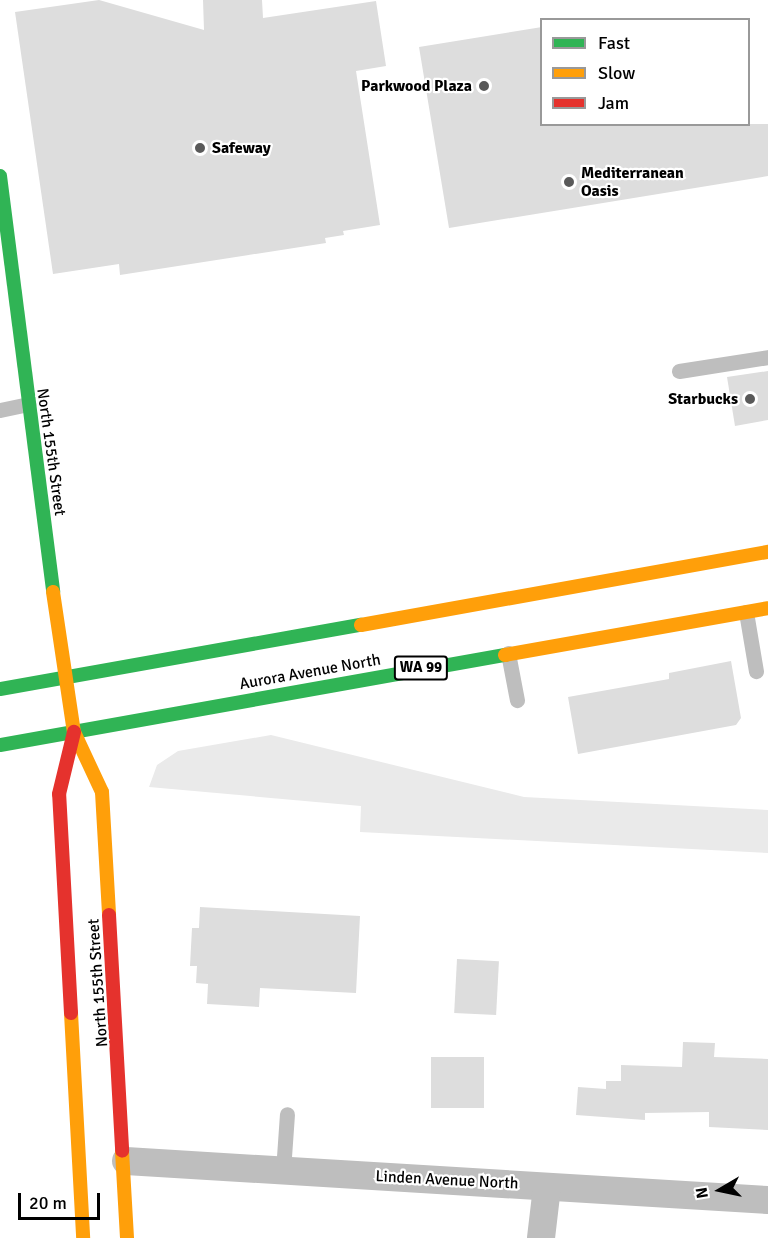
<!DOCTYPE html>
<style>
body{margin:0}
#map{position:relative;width:768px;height:1238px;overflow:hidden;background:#fff;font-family:Signika,sans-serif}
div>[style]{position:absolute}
.green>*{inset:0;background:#eaeaea}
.building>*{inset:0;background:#ddd;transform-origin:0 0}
.lane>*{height:15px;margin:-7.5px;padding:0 7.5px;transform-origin:7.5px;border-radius:7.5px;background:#bebebe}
.street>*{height:28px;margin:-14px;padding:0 14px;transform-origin:14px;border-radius:14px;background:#bebebe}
.fast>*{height:14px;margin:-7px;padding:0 7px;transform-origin:7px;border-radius:7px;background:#30b455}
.slow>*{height:14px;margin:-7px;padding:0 7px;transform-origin:7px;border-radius:7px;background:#ff9f0a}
.jam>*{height:14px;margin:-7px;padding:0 7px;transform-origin:7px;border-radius:7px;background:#e5322d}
.dots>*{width:16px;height:16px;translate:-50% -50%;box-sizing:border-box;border:3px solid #fff;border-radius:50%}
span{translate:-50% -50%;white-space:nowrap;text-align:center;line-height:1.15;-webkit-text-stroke:4.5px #fff;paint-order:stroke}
.shield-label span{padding:2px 4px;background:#fff;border:2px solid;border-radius:4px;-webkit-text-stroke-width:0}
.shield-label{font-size:15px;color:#000;font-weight:700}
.poi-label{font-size:16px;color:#000;font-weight:700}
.right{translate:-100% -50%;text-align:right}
.left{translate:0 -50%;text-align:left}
.street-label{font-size:16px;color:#000}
.legend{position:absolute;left:540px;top:18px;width:210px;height:108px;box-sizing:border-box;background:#fff;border:2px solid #999;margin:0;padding:8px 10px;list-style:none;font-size:18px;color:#000}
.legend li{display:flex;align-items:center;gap:12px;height:30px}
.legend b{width:30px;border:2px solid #999}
.north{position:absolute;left:690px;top:1160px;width:60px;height:60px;-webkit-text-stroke:4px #fff;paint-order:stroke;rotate:261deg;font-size:16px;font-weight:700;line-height:24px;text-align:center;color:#000}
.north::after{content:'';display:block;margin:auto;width:21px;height:27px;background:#000;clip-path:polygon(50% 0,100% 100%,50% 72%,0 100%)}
.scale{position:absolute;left:18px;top:1193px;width:82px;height:27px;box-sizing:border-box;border:3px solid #000;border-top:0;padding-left:8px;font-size:18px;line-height:21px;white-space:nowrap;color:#000;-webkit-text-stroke:4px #fff;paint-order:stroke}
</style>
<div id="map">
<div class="green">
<div style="clip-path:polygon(271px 735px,524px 797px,768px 810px,768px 853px,360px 832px,361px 806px,149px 787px,157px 765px,178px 751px)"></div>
</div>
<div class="building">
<div style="clip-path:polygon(99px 0,204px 30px,203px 0,262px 0,263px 18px,376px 1px,386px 66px,356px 71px,380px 225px,343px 231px,344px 235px,325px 238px,326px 243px,120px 275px,119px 264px,53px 274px,15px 12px)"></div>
<div style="clip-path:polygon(542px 27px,542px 124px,768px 124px,768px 176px,449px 228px,419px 47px)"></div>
<div style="clip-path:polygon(768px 371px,768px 420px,735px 426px,727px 377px)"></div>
<div style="clip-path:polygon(731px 661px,741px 718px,736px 725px,578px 754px,568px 697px,669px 679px,669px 673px)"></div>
<div style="clip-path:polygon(200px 907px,360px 916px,356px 993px,260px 988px,259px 1007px,207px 1004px,208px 984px,196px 983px,197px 966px,190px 966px,192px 928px,199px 928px)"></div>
<div style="left:457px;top:959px;width:42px;height:54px;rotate:3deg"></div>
<div style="clip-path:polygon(683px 1042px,715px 1043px,714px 1057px,768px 1059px,768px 1130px,709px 1127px,709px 1112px,645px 1113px,645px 1120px,576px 1115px,578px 1087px,606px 1089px,606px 1081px,621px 1081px,621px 1065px,682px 1067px)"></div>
<div style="left:431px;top:1057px;width:53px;height:51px"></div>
</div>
<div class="lane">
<div style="left:679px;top:371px;width:90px;rotate:-8.9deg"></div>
<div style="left:0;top:410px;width:29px;rotate:-12deg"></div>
<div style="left:746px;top:612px;width:60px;rotate:80.4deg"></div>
<div style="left:508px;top:653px;width:48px;rotate:79.2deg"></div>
<div style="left:283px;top:1171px;width:57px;rotate:-86deg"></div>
</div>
<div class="street">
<div style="left:126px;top:1161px;width:643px;rotate:3.48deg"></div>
<div style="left:541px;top:1238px;width:51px;rotate:-83.3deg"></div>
</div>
<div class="fast">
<div style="left:0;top:176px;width:419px;rotate:82.7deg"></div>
<div style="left:0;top:689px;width:367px;rotate:-10.1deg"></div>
<div style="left:0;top:745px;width:513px;rotate:-10.11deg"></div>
</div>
<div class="slow">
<div style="left:53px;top:592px;width:142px;rotate:81.5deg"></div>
<div style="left:74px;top:732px;width:66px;rotate:65deg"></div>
<div style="left:102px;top:792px;width:123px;rotate:86.7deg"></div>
<div style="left:361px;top:625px;width:413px;rotate:-10.2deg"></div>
<div style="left:505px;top:655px;width:267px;rotate:-10.1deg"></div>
<div style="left:71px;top:1013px;width:225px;rotate:86.9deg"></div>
<div style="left:122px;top:1151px;width:87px;rotate:86.7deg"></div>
</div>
<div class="jam">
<div style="left:109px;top:915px;width:236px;rotate:86.8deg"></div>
<div style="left:71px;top:1013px;width:219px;rotate:-93.1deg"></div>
<div style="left:59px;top:794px;width:64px;rotate:-76.4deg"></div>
</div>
<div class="dots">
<div style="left:484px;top:86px;background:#595959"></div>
<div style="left:200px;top:148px;background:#595959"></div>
<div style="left:569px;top:182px;background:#595959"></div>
<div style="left:750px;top:399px;background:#595959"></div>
</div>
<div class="shield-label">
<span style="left:421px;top:668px">WA 99</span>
</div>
<div class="poi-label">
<span class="right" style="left:472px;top:86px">Parkwood Plaza</span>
<span class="left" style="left:212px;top:148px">Safeway</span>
<span class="left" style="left:581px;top:182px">Mediterranean<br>Oasis</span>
<span class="right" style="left:738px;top:399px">Starbucks</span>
</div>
<div class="street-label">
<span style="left:51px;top:452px;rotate:82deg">North 155th Street</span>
<span style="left:310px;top:672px;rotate:-10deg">Aurora Avenue North</span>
<span style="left:98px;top:983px;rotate:-94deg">North 155th Street</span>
<span style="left:447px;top:1180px;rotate:3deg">Linden Avenue North</span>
</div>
<ul class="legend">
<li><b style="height:8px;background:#30b455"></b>Fast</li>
<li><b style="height:8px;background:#ff9f0a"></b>Slow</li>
<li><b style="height:8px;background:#e5322d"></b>Jam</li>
</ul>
<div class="north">N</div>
<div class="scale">20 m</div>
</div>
